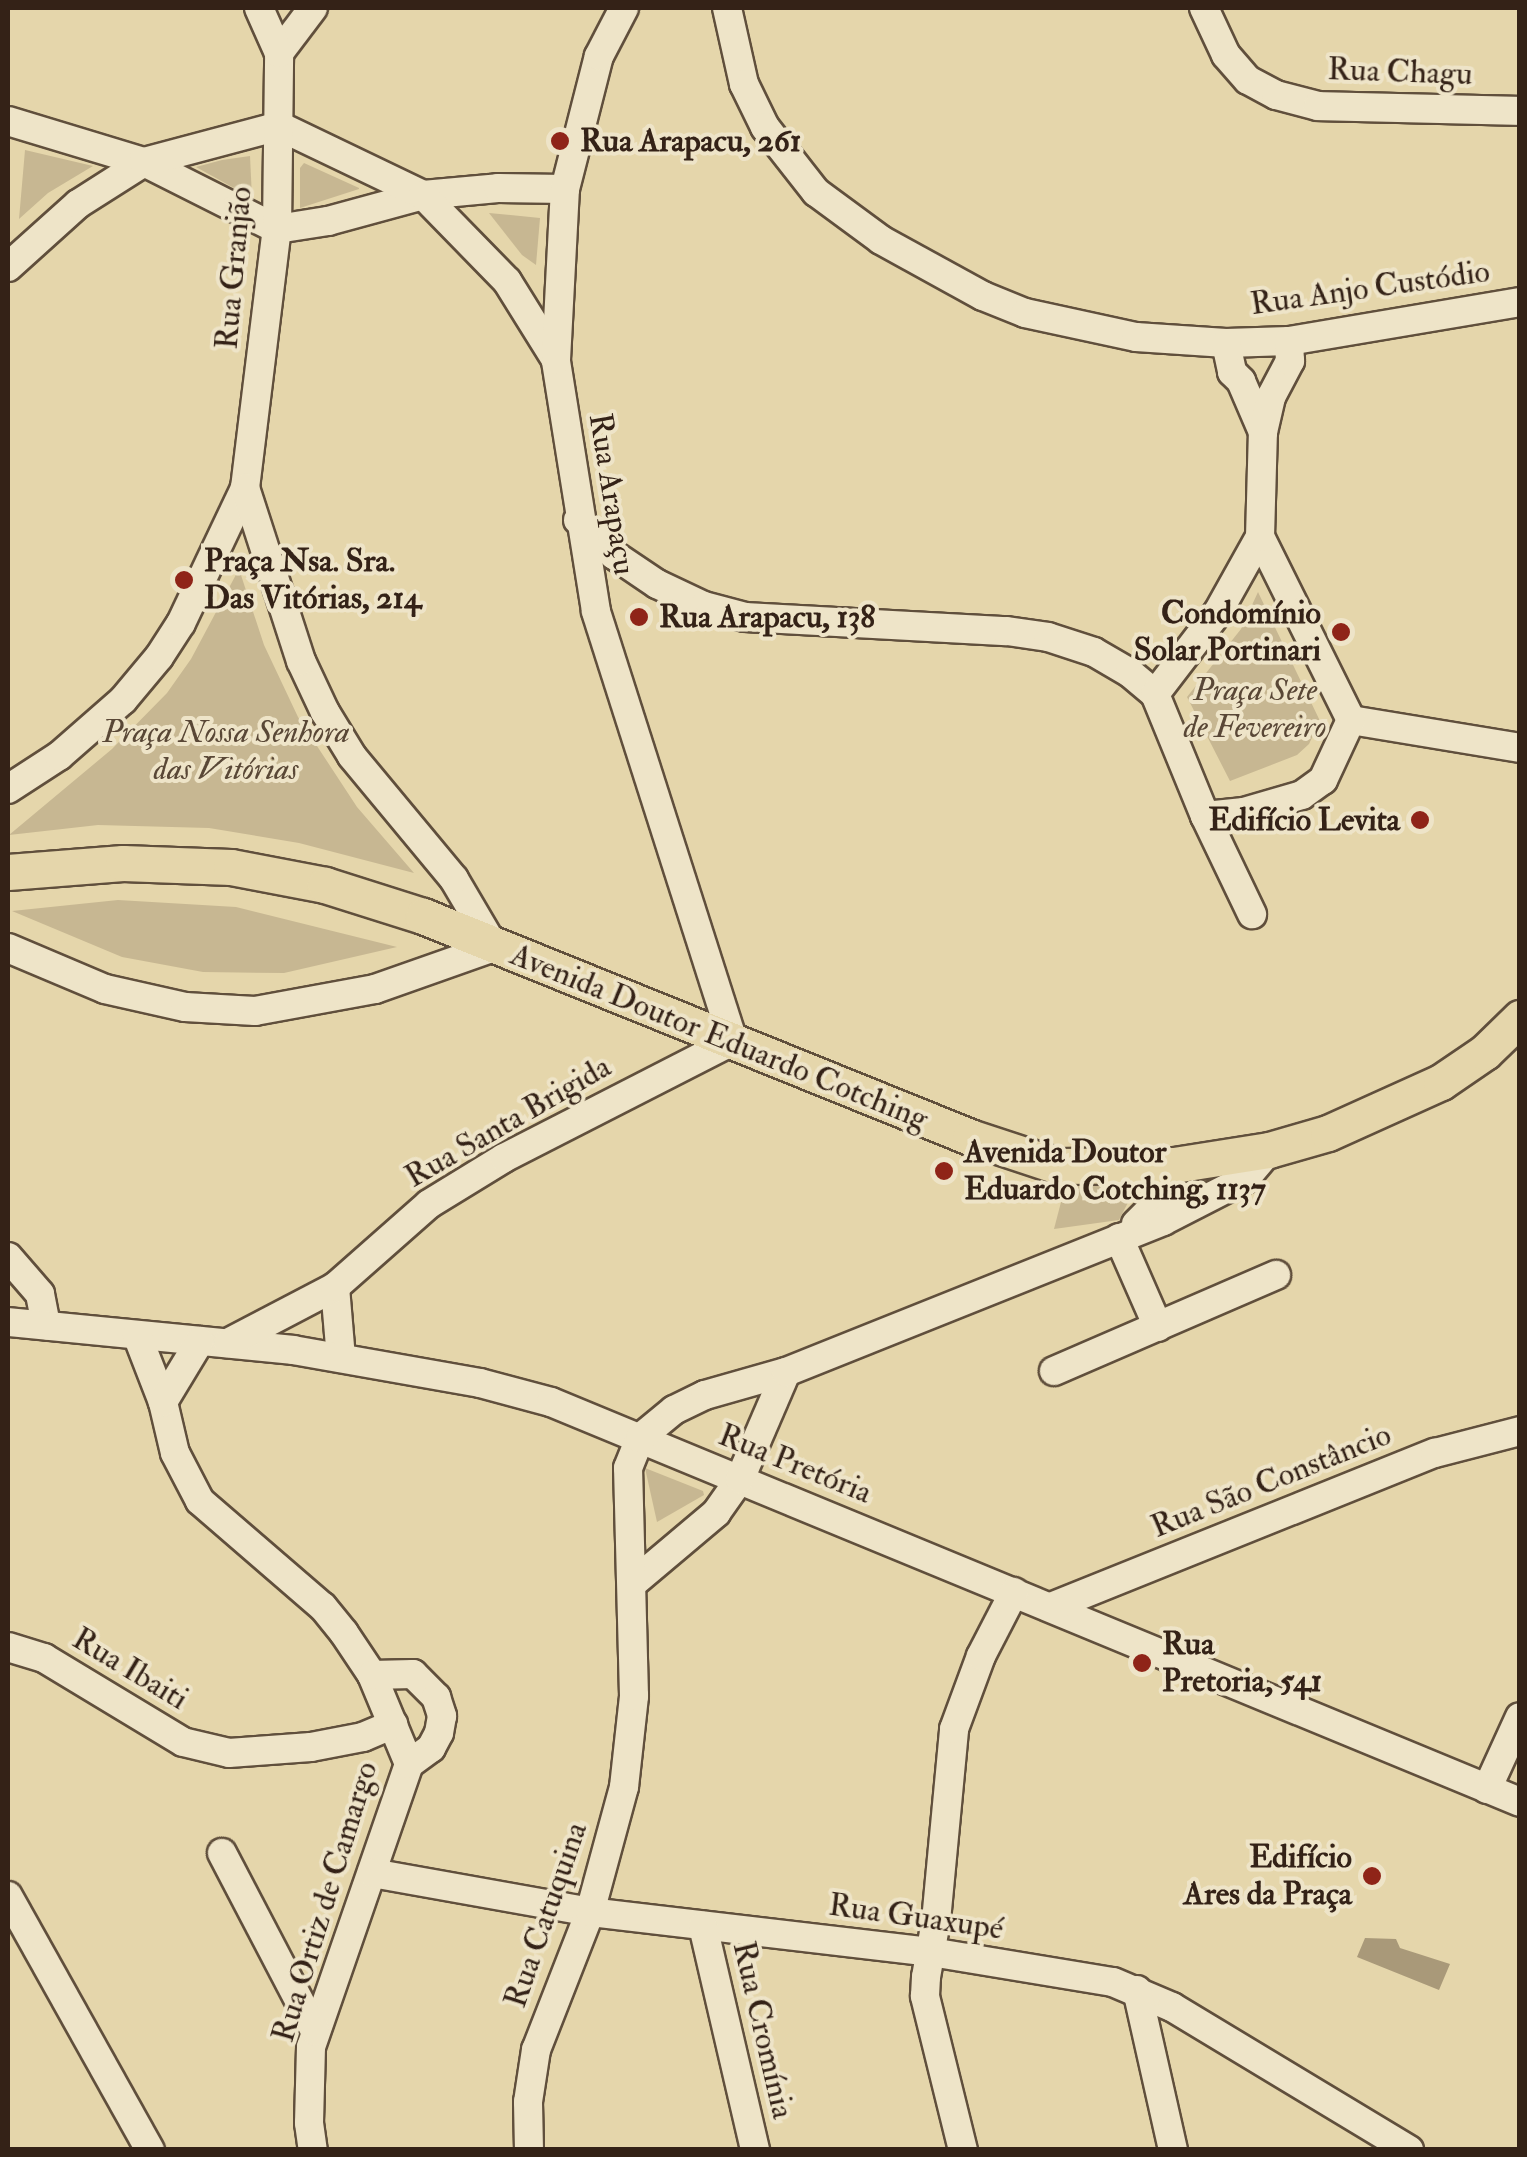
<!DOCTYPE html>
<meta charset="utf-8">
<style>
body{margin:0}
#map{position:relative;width:1527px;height:2157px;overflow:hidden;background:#e5d6ab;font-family:"IM FELL Double Pica",serif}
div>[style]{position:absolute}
.green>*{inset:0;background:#c7b792}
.water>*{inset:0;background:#a99979}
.roads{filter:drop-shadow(2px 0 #604f3c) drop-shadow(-2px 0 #604f3c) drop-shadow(0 2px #604f3c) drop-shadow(0 -2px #604f3c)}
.minor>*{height:28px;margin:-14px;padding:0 14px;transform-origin:14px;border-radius:14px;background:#eee4c8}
.major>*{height:35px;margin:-17.5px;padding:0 17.5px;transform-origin:17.5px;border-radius:17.5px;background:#e5d6ab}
.dots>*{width:28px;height:28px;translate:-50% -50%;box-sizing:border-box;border:5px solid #eee4c8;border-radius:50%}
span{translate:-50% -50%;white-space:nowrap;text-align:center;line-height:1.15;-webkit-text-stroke:8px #eee4c8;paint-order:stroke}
.street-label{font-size:32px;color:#342217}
.poi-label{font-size:32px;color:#342217;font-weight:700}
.left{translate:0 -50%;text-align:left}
.right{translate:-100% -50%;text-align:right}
.park-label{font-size:32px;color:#594736;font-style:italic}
.frame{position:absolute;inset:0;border:10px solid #342217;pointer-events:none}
</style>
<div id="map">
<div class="green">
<div style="clip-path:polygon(25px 150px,93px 166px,48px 193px,19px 219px)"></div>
<div style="clip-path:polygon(250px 156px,252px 198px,196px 167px,222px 160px)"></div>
<div style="clip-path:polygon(304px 163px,359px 188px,359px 189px,300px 208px,300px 168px)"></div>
<div style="clip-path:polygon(489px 213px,540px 218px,536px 265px,522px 255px)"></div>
<div style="clip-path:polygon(239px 569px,264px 645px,298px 717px,357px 807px,414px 873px,299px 843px,209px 828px,98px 825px,9px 835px,112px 749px,167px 693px,191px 659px)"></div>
<div style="clip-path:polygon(1258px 592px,1320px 721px,1309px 744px,1297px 755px,1230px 781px,1187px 697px,1241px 629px)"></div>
<div style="clip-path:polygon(118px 900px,236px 907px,397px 947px,284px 973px,203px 972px,122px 957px,12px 911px)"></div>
<div style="clip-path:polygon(1067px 1179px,1139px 1181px,1119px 1220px,1054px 1229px)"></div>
<div style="clip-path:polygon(645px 1468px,703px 1491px,704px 1495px,657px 1522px)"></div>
</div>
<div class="water">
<div style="clip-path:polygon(1365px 1938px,1396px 1939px,1400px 1948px,1450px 1964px,1439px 1990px,1357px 1957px)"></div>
</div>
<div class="roads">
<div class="minor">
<div style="left:727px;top:8px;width:78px;rotate:77.4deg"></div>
<div style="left:744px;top:84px;width:48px;rotate:64deg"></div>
<div style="left:765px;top:127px;width:83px;rotate:51.9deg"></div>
<div style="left:816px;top:192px;width:81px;rotate:36.4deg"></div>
<div style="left:881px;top:240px;width:116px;rotate:28.8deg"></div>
<div style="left:983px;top:296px;width:45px;rotate:22deg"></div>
<div style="left:1025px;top:313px;width:114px;rotate:12.2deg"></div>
<div style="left:1136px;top:337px;width:90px;rotate:3.8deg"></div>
<div style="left:1226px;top:343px;width:63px;rotate:-1.8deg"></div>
<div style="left:1289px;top:341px;width:234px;rotate:-9.6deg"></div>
<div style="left:1204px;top:8px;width:52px;rotate:64.9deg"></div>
<div style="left:1226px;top:55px;width:33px;rotate:49deg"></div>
<div style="left:1248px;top:80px;width:32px;rotate:28deg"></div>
<div style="left:1276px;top:95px;width:43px;rotate:14.7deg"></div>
<div style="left:1318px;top:106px;width:202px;rotate:1.4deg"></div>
<div style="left:279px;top:53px;width:56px;rotate:-52.9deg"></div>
<div style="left:8px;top:121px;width:142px;rotate:16.8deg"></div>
<div style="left:144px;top:162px;width:149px;rotate:26.7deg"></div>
<div style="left:277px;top:229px;width:52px;rotate:-8.9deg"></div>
<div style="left:328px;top:221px;width:98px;rotate:-15.3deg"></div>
<div style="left:423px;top:195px;width:75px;rotate:-5.3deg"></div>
<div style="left:498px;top:188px;width:67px;rotate:0.9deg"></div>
<div style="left:8px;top:267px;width:94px;rotate:-42deg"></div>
<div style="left:78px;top:204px;width:78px;rotate:-32.5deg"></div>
<div style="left:144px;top:162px;width:140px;rotate:-14.9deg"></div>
<div style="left:279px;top:126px;width:160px;rotate:25.6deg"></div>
<div style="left:423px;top:195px;width:120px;rotate:45.7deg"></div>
<div style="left:507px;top:281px;width:91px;rotate:58.1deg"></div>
<div style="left:1226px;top:343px;width:30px;rotate:78deg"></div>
<div style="left:1232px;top:372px;width:13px;rotate:45deg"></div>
<div style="left:1241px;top:381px;width:56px;rotate:66.7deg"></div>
<div style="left:578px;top:520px;width:50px;rotate:44.2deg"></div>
<div style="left:614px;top:555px;width:52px;rotate:34deg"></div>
<div style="left:657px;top:584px;width:52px;rotate:25.1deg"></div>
<div style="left:704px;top:606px;width:42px;rotate:15deg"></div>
<div style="left:745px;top:617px;width:262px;rotate:3.1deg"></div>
<div style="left:1007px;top:631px;width:41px;rotate:8.3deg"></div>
<div style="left:1048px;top:637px;width:48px;rotate:18.1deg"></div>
<div style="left:1094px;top:652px;width:42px;rotate:30.3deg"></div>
<div style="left:1130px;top:673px;width:33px;rotate:40deg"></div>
<div style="left:1155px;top:694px;width:132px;rotate:67.7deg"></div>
<div style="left:1205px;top:816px;width:109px;rotate:64.4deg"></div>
<div style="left:1155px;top:694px;width:103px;rotate:-52.5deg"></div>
<div style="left:1218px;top:612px;width:86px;rotate:-60.8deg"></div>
<div style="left:1351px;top:720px;width:171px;rotate:9.4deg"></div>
<div style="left:8px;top:789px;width:61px;rotate:-32.9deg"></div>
<div style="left:59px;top:756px;width:85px;rotate:-41.2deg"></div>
<div style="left:123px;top:700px;width:56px;rotate:-50.1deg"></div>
<div style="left:159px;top:657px;width:40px;rotate:-57.1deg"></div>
<div style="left:181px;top:623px;width:149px;rotate:-64.6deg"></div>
<div style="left:245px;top:488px;width:261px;rotate:-83deg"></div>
<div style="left:277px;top:229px;width:176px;rotate:-89.3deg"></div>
<div style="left:279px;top:53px;width:49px;rotate:-114deg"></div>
<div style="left:1205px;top:816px;width:39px;rotate:-6deg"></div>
<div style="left:1244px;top:812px;width:60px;rotate:-16.3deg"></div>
<div style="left:1302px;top:795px;width:26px;rotate:-36deg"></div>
<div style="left:1323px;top:780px;width:66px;rotate:-65deg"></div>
<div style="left:1351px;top:720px;width:204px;rotate:-116.4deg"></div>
<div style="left:1260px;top:537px;width:105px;rotate:-88.4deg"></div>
<div style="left:1263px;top:432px;width:36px;rotate:-77deg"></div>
<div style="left:1271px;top:397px;width:41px;rotate:-62.2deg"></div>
<div style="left:1290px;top:361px;width:20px;rotate:-93deg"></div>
<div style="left:8px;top:948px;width:105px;rotate:22.9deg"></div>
<div style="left:105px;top:989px;width:82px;rotate:12.7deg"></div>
<div style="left:185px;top:1007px;width:70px;rotate:3.3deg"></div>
<div style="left:255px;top:1011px;width:122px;rotate:-10.4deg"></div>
<div style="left:375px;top:989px;width:126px;rotate:-19.4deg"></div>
<div style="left:494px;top:947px;width:79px;rotate:-120.5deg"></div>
<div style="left:454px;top:879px;width:160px;rotate:-129.7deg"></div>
<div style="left:352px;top:756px;width:52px;rotate:-121.5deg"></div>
<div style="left:325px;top:712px;width:56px;rotate:-115.2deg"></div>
<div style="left:301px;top:661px;width:182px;rotate:-107.9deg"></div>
<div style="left:1136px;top:1224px;width:44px;rotate:-45deg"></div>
<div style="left:1167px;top:1193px;width:29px;rotate:-76deg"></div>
<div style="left:1119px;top:1238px;width:97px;rotate:66.3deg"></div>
<div style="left:8px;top:1257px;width:49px;rotate:49.1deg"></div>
<div style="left:40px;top:1294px;width:32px;rotate:79deg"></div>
<div style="left:335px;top:1287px;width:71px;rotate:85.2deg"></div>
<div style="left:8px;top:1322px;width:286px;rotate:5.6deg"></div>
<div style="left:293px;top:1350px;width:190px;rotate:10deg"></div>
<div style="left:480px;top:1383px;width:73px;rotate:15deg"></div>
<div style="left:551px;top:1402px;width:1048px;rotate:22.43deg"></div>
<div style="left:137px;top:1335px;width:72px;rotate:68.8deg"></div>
<div style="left:163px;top:1402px;width:52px;rotate:76.8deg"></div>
<div style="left:175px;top:1453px;width:54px;rotate:62.5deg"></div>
<div style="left:200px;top:1501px;width:162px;rotate:40.8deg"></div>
<div style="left:323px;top:1607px;width:33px;rotate:51deg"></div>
<div style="left:344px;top:1633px;width:50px;rotate:56.3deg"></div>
<div style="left:372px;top:1675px;width:96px;rotate:67.4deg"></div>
<div style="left:409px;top:1764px;width:299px;rotate:109.1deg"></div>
<div style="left:311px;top:2047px;width:76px;rotate:91.5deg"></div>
<div style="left:309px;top:2123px;width:27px;rotate:82deg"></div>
<div style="left:228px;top:1343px;width:121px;rotate:-27.6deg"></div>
<div style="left:335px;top:1287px;width:125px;rotate:-41.4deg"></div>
<div style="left:429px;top:1204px;width:88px;rotate:-31.5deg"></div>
<div style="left:504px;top:1158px;width:257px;rotate:-27.1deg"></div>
<div style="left:733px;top:1041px;width:451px;rotate:-107.7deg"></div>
<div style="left:596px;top:611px;width:254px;rotate:-99.1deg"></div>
<div style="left:556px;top:360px;width:171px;rotate:-87deg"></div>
<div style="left:565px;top:189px;width:137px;rotate:-75.7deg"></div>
<div style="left:599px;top:56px;width:54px;rotate:-62.5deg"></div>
<div style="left:1054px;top:1371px;width:242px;rotate:-23.4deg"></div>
<div style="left:163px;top:1402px;width:71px;rotate:-58.8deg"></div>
<div style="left:633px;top:1583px;width:109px;rotate:-40.1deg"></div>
<div style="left:716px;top:1513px;width:42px;rotate:-54.8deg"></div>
<div style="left:740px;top:1479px;width:116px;rotate:-66.7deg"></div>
<div style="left:1051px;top:1607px;width:414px;rotate:-21.9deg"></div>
<div style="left:1435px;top:1453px;width:88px;rotate:-14.5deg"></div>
<div style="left:8px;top:1647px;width:38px;rotate:17deg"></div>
<div style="left:44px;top:1658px;width:162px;rotate:31.1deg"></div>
<div style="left:183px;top:1742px;width:47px;rotate:13.4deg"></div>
<div style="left:229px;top:1753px;width:82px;rotate:-4.2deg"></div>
<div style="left:311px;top:1747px;width:53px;rotate:-10.9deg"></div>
<div style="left:363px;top:1737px;width:33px;rotate:-23deg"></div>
<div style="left:372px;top:1675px;width:41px;rotate:-1.4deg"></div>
<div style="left:413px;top:1674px;width:33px;rotate:45deg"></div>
<div style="left:436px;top:1697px;width:20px;rotate:72deg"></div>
<div style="left:442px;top:1716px;width:17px;rotate:100deg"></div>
<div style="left:439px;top:1733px;width:17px;rotate:118deg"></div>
<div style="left:431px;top:1748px;width:27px;rotate:144deg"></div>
<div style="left:1487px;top:1789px;width:79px;rotate:-65.4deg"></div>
<div style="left:222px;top:1853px;width:201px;rotate:62.4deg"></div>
<div style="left:372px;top:1873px;width:221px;rotate:10.1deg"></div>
<div style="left:590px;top:1912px;width:343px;rotate:6.7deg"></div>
<div style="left:931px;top:1952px;width:184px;rotate:9.4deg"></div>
<div style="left:1113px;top:1982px;width:64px;rotate:23deg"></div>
<div style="left:1172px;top:2007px;width:277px;rotate:31.1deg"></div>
<div style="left:8px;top:1896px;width:291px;rotate:60.8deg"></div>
<div style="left:703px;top:1926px;width:230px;rotate:76.9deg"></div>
<div style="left:1137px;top:1990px;width:164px;rotate:77.3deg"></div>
<div style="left:529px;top:2150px;width:48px;rotate:-91.2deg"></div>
<div style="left:528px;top:2102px;width:53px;rotate:-81.3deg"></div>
<div style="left:536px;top:2050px;width:148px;rotate:-68.6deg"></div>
<div style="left:590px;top:1912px;width:130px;rotate:-74.8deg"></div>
<div style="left:624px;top:1787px;width:92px;rotate:-83.7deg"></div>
<div style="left:634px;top:1696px;width:228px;rotate:-91.5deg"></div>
<div style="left:628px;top:1468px;width:32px;rotate:-68deg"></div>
<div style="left:640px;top:1438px;width:44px;rotate:-39.5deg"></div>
<div style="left:674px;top:1410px;width:34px;rotate:-26deg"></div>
<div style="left:705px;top:1395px;width:84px;rotate:-15.9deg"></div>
<div style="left:786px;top:1372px;width:406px;rotate:-21.8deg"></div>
<div style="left:1163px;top:1221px;width:92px;rotate:-27.1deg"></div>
<div style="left:1245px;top:1179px;width:38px;rotate:-50deg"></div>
<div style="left:963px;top:2150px;width:159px;rotate:-103.9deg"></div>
<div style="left:925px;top:1996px;width:19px;rotate:-87deg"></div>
<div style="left:926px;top:1977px;width:57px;rotate:-79.9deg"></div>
<div style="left:936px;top:1921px;width:193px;rotate:-84.6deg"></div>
<div style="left:954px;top:1729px;width:78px;rotate:-69.7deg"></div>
<div style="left:981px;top:1656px;width:72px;rotate:-62.7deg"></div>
</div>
<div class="major">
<div style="left:8px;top:872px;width:115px;rotate:-4.5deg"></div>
<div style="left:123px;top:863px;width:108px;rotate:2.1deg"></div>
<div style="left:231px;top:867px;width:96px;rotate:10.8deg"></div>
<div style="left:325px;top:885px;width:103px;rotate:17.6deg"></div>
<div style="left:423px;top:916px;width:590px;rotate:22deg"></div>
<div style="left:970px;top:1137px;width:93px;rotate:18.2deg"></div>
<div style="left:1058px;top:1166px;width:116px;rotate:-0.5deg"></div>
<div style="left:1174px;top:1165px;width:96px;rotate:-9deg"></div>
<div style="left:1269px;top:1150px;width:61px;rotate:-16.1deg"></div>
<div style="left:1328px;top:1133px;width:124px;rotate:-24.3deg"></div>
<div style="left:1441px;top:1082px;width:53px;rotate:-34.3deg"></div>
<div style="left:1485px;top:1052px;width:49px;rotate:-44.2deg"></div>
</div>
</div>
<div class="dots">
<div style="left:560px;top:141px;background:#8f2418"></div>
<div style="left:184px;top:580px;background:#8f2418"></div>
<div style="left:639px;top:617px;background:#8f2418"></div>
<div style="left:1341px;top:632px;background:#8f2418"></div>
<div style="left:1420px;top:820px;background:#8f2418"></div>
<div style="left:944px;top:1171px;background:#8f2418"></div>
<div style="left:1142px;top:1663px;background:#8f2418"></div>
<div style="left:1372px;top:1876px;background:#8f2418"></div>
</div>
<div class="street-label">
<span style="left:1400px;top:72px;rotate:2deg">Rua Chagu</span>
<span style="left:234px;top:268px;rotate:-85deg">Rua Granjão</span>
<span style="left:1370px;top:288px;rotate:-8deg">Rua Anjo Custódio</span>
<span style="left:612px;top:494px;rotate:81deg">Rua Arapaçu</span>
<span style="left:719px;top:1037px;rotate:22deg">Avenida Doutor Eduardo Cotching</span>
<span style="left:508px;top:1122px;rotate:-30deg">Rua Santa Brigida</span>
<span style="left:795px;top:1464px;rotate:22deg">Rua Pretória</span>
<span style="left:1271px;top:1481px;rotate:-22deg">Rua São Constâncio</span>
<span style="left:130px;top:1669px;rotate:31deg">Rua Ibaiti</span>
<span style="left:325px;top:1902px;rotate:-73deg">Rua Ortiz de Camargo</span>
<span style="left:546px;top:1915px;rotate:-71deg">Rua Catuquina</span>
<span style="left:916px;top:1917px;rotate:8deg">Rua Guaxupé</span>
<span style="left:763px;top:2030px;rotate:77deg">Rua Cromínia</span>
</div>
<div class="poi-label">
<span class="left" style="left:580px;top:141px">Rua Arapacu, 261</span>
<span class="left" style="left:204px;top:580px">Praça Nsa. Sra.<br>Das Vitórias, 214</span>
<span class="right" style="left:1321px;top:632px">Condomínio<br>Solar Portinari</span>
<span class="left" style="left:659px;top:617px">Rua Arapacu, 138</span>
<span class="right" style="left:1400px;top:820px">Edifício Levita</span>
<span class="left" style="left:964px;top:1171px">Avenida Doutor<br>Eduardo Cotching, 1137</span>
<span class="left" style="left:1162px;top:1663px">Rua<br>Pretoria, 541</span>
<span class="right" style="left:1352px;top:1876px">Edifício<br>Ares da Praça</span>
</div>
<div class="park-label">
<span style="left:1255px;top:709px">Praça Sete<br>de Fevereiro</span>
<span style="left:226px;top:751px">Praça Nossa Senhora<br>das Vitórias</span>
</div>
<div class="frame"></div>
</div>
